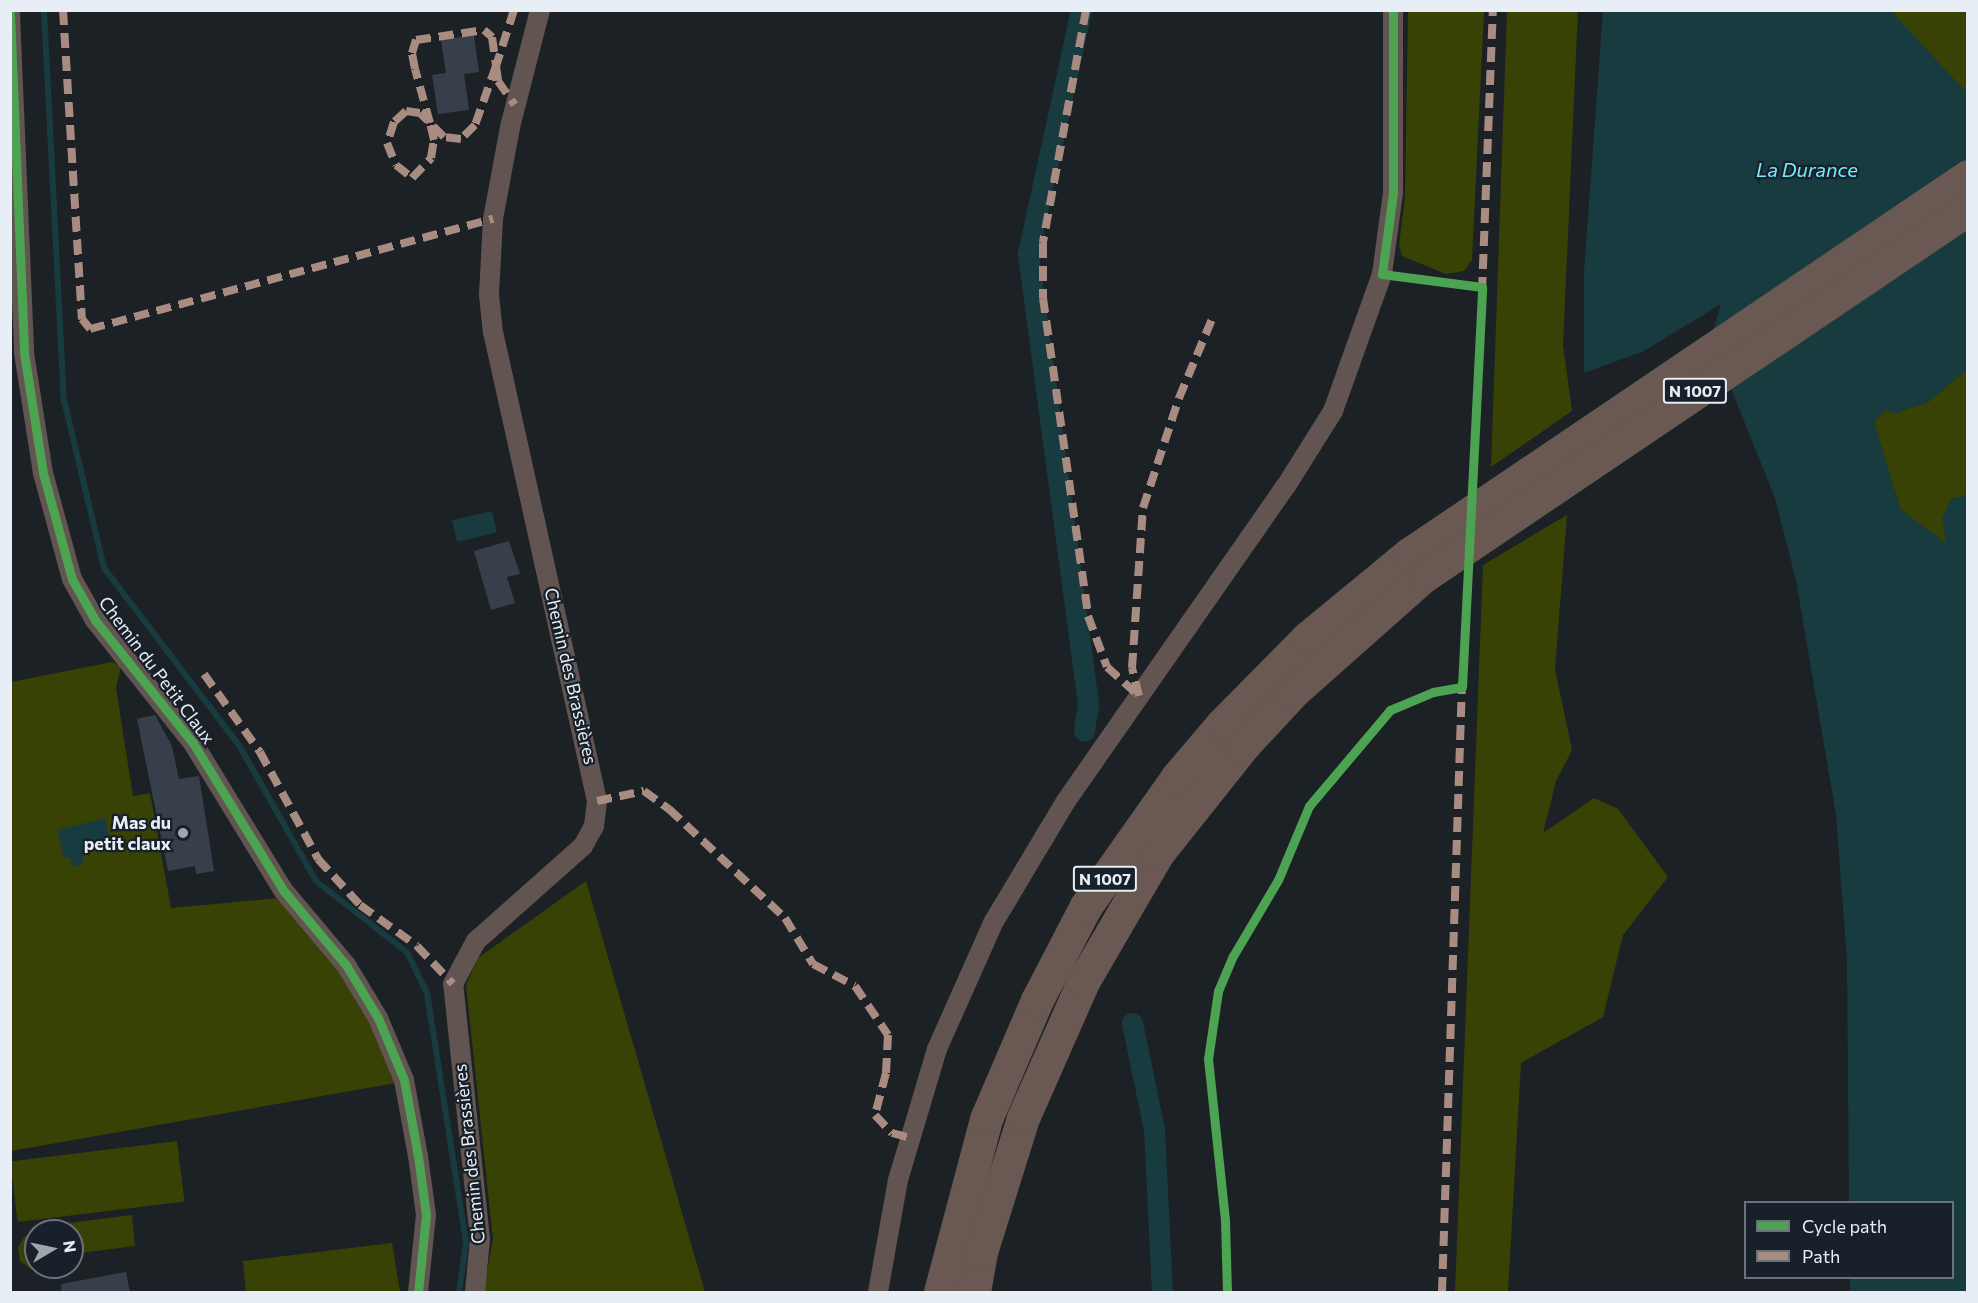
<!DOCTYPE html>
<meta charset="utf-8">
<style>
body{margin:0}
#map{position:relative;width:1978px;height:1303px;overflow:hidden;background:#1c2126;font-family:Commissioner,sans-serif}
div>[style]{position:absolute}
.green>*{inset:0;background:#394205;transform-origin:0 0}
.water>*{inset:0;background:#183b40;transform-origin:0 0}
.stream>*{height:6px;margin:-3px;padding:0 3px;transform-origin:3px;border-radius:3px;background:#183b40}
.canal>*{height:21px;margin:-10.5px;padding:0 10.5px;transform-origin:10.5px;border-radius:10.5px;background:#183b40}
.building>*{inset:0;background:#37404a}
.minor>*{height:20px;margin:-10px;padding:0 10px;transform-origin:10px;border-radius:10px;background:#625450}
.trunk>*{height:33px;margin:-16.5px;padding:0 16.5px;transform-origin:16.5px;border-radius:16.5px;background:#6a5852}
.quiet>*{height:8px;margin-top:-4px;transform-origin:0;background:repeating-linear-gradient(90deg,#a88b81 0 15px,transparent 0 23px)}
.cycleway>*{height:9px;margin:-4.5px;padding:0 4.5px;transform-origin:4.5px;border-radius:4.5px;background:#4ca352}
.dots>*{width:16px;height:16px;translate:-50% -50%;box-sizing:border-box;border:3px solid #18202a;border-radius:50%}
span{translate:-50% -50%;white-space:nowrap;text-align:center;line-height:1.15;-webkit-text-stroke:4.5px #18202a;paint-order:stroke}
.shield-label span{padding:2px 4px;background:#18202a;border:2px solid;border-radius:4px;-webkit-text-stroke-width:0}
.shield-label{font-size:16px;color:#e8eef5;font-weight:700}
.street-label{font-size:18px;color:#e8eef5}
.poi-label{font-size:18px;color:#e8eef5;font-weight:700}
.right{translate:-100% -50%;text-align:right}
.water-label{font-size:20px;color:#73ecfd;font-style:italic}
.frame{position:absolute;inset:0;border:12px solid #e8eef5;pointer-events:none}
.legend{position:absolute;left:1744px;top:1201px;width:210px;height:78px;box-sizing:border-box;background:#18202a;border:2px solid #6b727b;margin:0;padding:8px 10px;list-style:none;font-size:18px;color:#e8eef5}
.legend li{display:flex;align-items:center;gap:12px;height:30px}
.legend b{width:30px;border:2px solid #6b727b}
.north{position:absolute;left:24px;top:1219px;width:60px;height:60px;box-sizing:border-box;background:#18202a;border:2px solid #6b727b;border-radius:50%;rotate:81deg;font-size:16px;font-weight:700;line-height:24px;text-align:center;color:#e8eef5}
.north::after{content:'';display:block;margin:auto;width:21px;height:27px;background:#a1a6ad;clip-path:polygon(50% 0,100% 100%,50% 72%,0 100%)}
</style>
<div id="map">
<div class="green">
<div style="clip-path:polygon(1408px 11px,1484px 11px,1472px 260px,1464px 271px,1446px 274px,1402px 256px,1399px 245px,1405px 198px)"></div>
<div style="clip-path:polygon(1507px 11px,1578px 11px,1563px 345px,1572px 411px,1491px 467px)"></div>
<div style="clip-path:polygon(1891px 11px,1967px 11px,1967px 93px,1894px 17px)"></div>
<div style="clip-path:polygon(1967px 369px,1967px 495px,1951px 499px,1946px 544px,1900px 509px,1874px 422px,1885px 410px,1895px 413px,1928px 402px)"></div>
<div style="clip-path:polygon(1567px 515px,1555px 669px,1572px 750px,1556px 781px,1543px 833px,1594px 798px,1618px 809px,1668px 877px,1623px 935px,1603px 1017px,1521px 1063px,1508px 1292px,1455px 1292px,1483px 565px)"></div>
<div style="clip-path:polygon(112px 662px,121px 666px,116px 688px,133px 796px,150px 793px,171px 908px,281px 898px,342px 967px,401px 1082px,11px 1151px,11px 682px)"></div>
<div style="clip-path:polygon(586px 881px,705px 1292px,483px 1292px,493px 1239px,466px 985px,478px 958px)"></div>
<div style="left:177px;top:1141px;width:61px;height:168px;rotate:83deg"></div>
<div style="clip-path:polygon(132px 1215px,135px 1246px,80px 1253px,72px 1254px,72px 1231px,37px 1227px)"></div>
<div style="clip-path:polygon(36px 1232px,36px 1267px,48px 1267px,34px 1271px,20px 1261px,18px 1248px,24px 1237px)"></div>
<div style="clip-path:polygon(392px 1243px,400px 1292px,246px 1292px,243px 1261px)"></div>
</div>
<div class="water">
<div style="clip-path:polygon(1603px 11px,1891px 11px,1967px 93px,1967px 369px,1928px 402px,1895px 413px,1885px 411px,1874px 422px,1900px 509px,1946px 543px,1942px 518px,1951px 499px,1967px 495px,1967px 1292px,1850px 1292px,1850px 1278px,1952px 1278px,1952px 1202px,1849px 1202px,1847px 960px,1836px 815px,1796px 580px,1775px 498px,1720px 361px,1713px 331px,1721px 304px,1644px 351px,1584px 373px,1584px 271px)"></div>
<div style="left:492px;top:511px;width:22px;height:41px;rotate:77deg"></div>
<div style="clip-path:polygon(105px 818px,112px 846px,82px 854px,84px 864px,73px 867px,70px 857px,64px 858px,57px 830px)"></div>
</div>
<div class="stream">
<div style="left:44px;top:10px;width:391px;rotate:87.1deg"></div>
<div style="left:64px;top:400px;width:173px;rotate:76.6deg"></div>
<div style="left:104px;top:568px;width:223px;rotate:52.7deg"></div>
<div style="left:239px;top:745px;width:156px;rotate:60.5deg"></div>
<div style="left:316px;top:881px;width:115px;rotate:38deg"></div>
<div style="left:407px;top:952px;width:46px;rotate:64deg"></div>
<div style="left:427px;top:993px;width:253px;rotate:81.1deg"></div>
<div style="left:466px;top:1243px;width:49px;rotate:98.1deg"></div>
</div>
<div class="canal">
<div style="left:1081px;top:10px;width:250px;rotate:102.3deg"></div>
<div style="left:1028px;top:254px;width:455px;rotate:82.4deg"></div>
<div style="left:1088px;top:705px;width:26px;rotate:99deg"></div>
<div style="left:1132px;top:1023px;width:108px;rotate:78.3deg"></div>
<div style="left:1154px;top:1129px;width:163px;rotate:87.2deg"></div>
</div>
<div class="building">
<div style="clip-path:polygon(474px 35px,479px 72px,464px 74px,469px 110px,438px 114px,432px 75px,446px 73px,441px 40px)"></div>
<div style="clip-path:polygon(509px 541px,520px 574px,507px 577px,515px 603px,491px 610px,474px 551px)"></div>
<div style="clip-path:polygon(155px 715px,172px 746px,179px 779px,199px 776px,214px 871px,196px 874px,195px 866px,168px 871px,137px 719px)"></div>
<div style="clip-path:polygon(126px 1272px,130px 1293px,62px 1293px,61px 1284px)"></div>
</div>
<div class="minor">
<div style="left:10px;top:14px;width:339px;rotate:87.6deg"></div>
<div style="left:24px;top:353px;width:121px;rotate:81deg"></div>
<div style="left:43px;top:473px;width:110px;rotate:74.7deg"></div>
<div style="left:72px;top:579px;width:47px;rotate:60.7deg"></div>
<div style="left:95px;top:620px;width:157px;rotate:51.5deg"></div>
<div style="left:193px;top:743px;width:172px;rotate:58.5deg"></div>
<div style="left:283px;top:890px;width:98px;rotate:50deg"></div>
<div style="left:346px;top:965px;width:62px;rotate:58.9deg"></div>
<div style="left:378px;top:1018px;width:67px;rotate:67.2deg"></div>
<div style="left:404px;top:1080px;width:77px;rotate:79.6deg"></div>
<div style="left:418px;top:1156px;width:60px;rotate:82.3deg"></div>
<div style="left:426px;top:1215px;width:77px;rotate:95.9deg"></div>
<div style="left:475px;top:1292px;width:53px;rotate:-84.6deg"></div>
<div style="left:480px;top:1239px;width:256px;rotate:-96deg"></div>
<div style="left:453px;top:984px;width:49px;rotate:-61.9deg"></div>
<div style="left:476px;top:941px;width:143px;rotate:-41.6deg"></div>
<div style="left:583px;top:846px;width:23px;rotate:-61deg"></div>
<div style="left:594px;top:826px;width:25px;rotate:-83deg"></div>
<div style="left:597px;top:801px;width:479px;rotate:-102.5deg"></div>
<div style="left:493px;top:333px;width:39px;rotate:-96deg"></div>
<div style="left:489px;top:294px;width:75px;rotate:-86.9deg"></div>
<div style="left:493px;top:219px;width:94px;rotate:-79.5deg"></div>
<div style="left:510px;top:127px;width:121px;rotate:-75.6deg"></div>
<div style="left:878px;top:1292px;width:114px;rotate:-79.9deg"></div>
<div style="left:898px;top:1180px;width:137px;rotate:-73.4deg"></div>
<div style="left:937px;top:1049px;width:138px;rotate:-66deg"></div>
<div style="left:993px;top:923px;width:142px;rotate:-59.1deg"></div>
<div style="left:1066px;top:801px;width:384px;rotate:-55.1deg"></div>
<div style="left:1286px;top:486px;width:89px;rotate:-57.9deg"></div>
<div style="left:1333px;top:411px;width:145px;rotate:-70.3deg"></div>
<div style="left:1382px;top:274px;width:82px;rotate:-82.3deg"></div>
<div style="left:1393px;top:193px;width:183px;rotate:-90deg"></div>
</div>
<div class="trunk">
<div style="left:940px;top:1292px;width:179px;rotate:-75.1deg"></div>
<div style="left:986px;top:1119px;width:129px;rotate:-66.8deg"></div>
<div style="left:1037px;top:1000px;width:106px;rotate:-62.5deg"></div>
<div style="left:1086px;top:906px;width:158px;rotate:-54.8deg"></div>
<div style="left:1177px;top:777px;width:70px;rotate:-49.7deg"></div>
<div style="left:1222px;top:724px;width:121px;rotate:-45.3deg"></div>
<div style="left:1307px;top:638px;width:132px;rotate:-39.5deg"></div>
<div style="left:1409px;top:554px;width:675px;rotate:-34.07deg"></div>
<div style="left:974px;top:1292px;width:41px;rotate:-80.1deg"></div>
<div style="left:981px;top:1252px;width:140px;rotate:-72.6deg"></div>
<div style="left:1023px;top:1118px;width:151px;rotate:-66.2deg"></div>
<div style="left:1084px;top:980px;width:147px;rotate:-59.8deg"></div>
<div style="left:1158px;top:853px;width:137px;rotate:-51.5deg"></div>
<div style="left:1243px;top:746px;width:72px;rotate:-47.2deg"></div>
<div style="left:1292px;top:693px;width:176px;rotate:-41.6deg"></div>
<div style="left:1424px;top:576px;width:656px;rotate:-34deg"></div>
</div>
<div class="quiet">
<div style="left:63px;top:10px;width:310px;rotate:86.5deg"></div>
<div style="left:82px;top:319px;width:13px;rotate:51deg"></div>
<div style="left:90px;top:329px;width:418px;rotate:-15.3deg"></div>
<div style="left:514px;top:10px;width:59px;rotate:107.8deg"></div>
<div style="left:496px;top:66px;width:63px;rotate:109.6deg"></div>
<div style="left:475px;top:125px;width:20px;rotate:135deg"></div>
<div style="left:461px;top:139px;width:17px;rotate:-173deg"></div>
<div style="left:444px;top:137px;width:34px;rotate:-135deg"></div>
<div style="left:420px;top:113px;width:14px;rotate:-172deg"></div>
<div style="left:406px;top:111px;width:16px;rotate:137deg"></div>
<div style="left:394px;top:122px;width:22px;rotate:108deg"></div>
<div style="left:387px;top:143px;width:24px;rotate:68deg"></div>
<div style="left:396px;top:165px;width:21px;rotate:39deg"></div>
<div style="left:412px;top:178px;width:28px;rotate:-46deg"></div>
<div style="left:431px;top:158px;width:18px;rotate:-81deg"></div>
<div style="left:434px;top:140px;width:17px;rotate:-103deg"></div>
<div style="left:430px;top:123px;width:56px;rotate:-105.5deg"></div>
<div style="left:415px;top:69px;width:16px;rotate:-101deg"></div>
<div style="left:412px;top:53px;width:14px;rotate:-73deg"></div>
<div style="left:416px;top:40px;width:69px;rotate:-8.4deg"></div>
<div style="left:484px;top:30px;width:11px;rotate:41deg"></div>
<div style="left:492px;top:37px;width:29px;rotate:82deg"></div>
<div style="left:496px;top:66px;width:15px;rotate:82deg"></div>
<div style="left:498px;top:81px;width:29px;rotate:55deg"></div>
<div style="left:1086px;top:10px;width:237px;rotate:100.5deg"></div>
<div style="left:1043px;top:243px;width:55px;rotate:90deg"></div>
<div style="left:1043px;top:298px;width:321px;rotate:81.9deg"></div>
<div style="left:1088px;top:616px;width:54px;rotate:69.6deg"></div>
<div style="left:1107px;top:667px;width:43px;rotate:42.2deg"></div>
<div style="left:1482px;top:292px;width:282px;rotate:-87.8deg"></div>
<div style="left:204px;top:674px;width:96px;rotate:54.3deg"></div>
<div style="left:260px;top:752px;width:122px;rotate:61.5deg"></div>
<div style="left:318px;top:859px;width:62px;rotate:47.6deg"></div>
<div style="left:360px;top:905px;width:70px;rotate:35.7deg"></div>
<div style="left:417px;top:946px;width:52px;rotate:46.5deg"></div>
<div style="left:1139px;top:696px;width:29px;rotate:-104deg"></div>
<div style="left:1132px;top:668px;width:160px;rotate:-86.1deg"></div>
<div style="left:1143px;top:508px;width:116px;rotate:-71.9deg"></div>
<div style="left:1179px;top:398px;width:86px;rotate:-67.3deg"></div>
<div style="left:597px;top:801px;width:48px;rotate:-12deg"></div>
<div style="left:644px;top:791px;width:31px;rotate:36deg"></div>
<div style="left:669px;top:809px;width:159px;rotate:43.2deg"></div>
<div style="left:785px;top:918px;width:54px;rotate:58.7deg"></div>
<div style="left:813px;top:964px;width:47px;rotate:27.6deg"></div>
<div style="left:855px;top:986px;width:59px;rotate:56deg"></div>
<div style="left:888px;top:1035px;width:38px;rotate:93deg"></div>
<div style="left:886px;top:1073px;width:43px;rotate:104.7deg"></div>
<div style="left:875px;top:1115px;width:25px;rotate:47deg"></div>
<div style="left:892px;top:1133px;width:20px;rotate:15deg"></div>
<div style="left:1442px;top:1292px;width:610px;rotate:-88.12deg"></div>
</div>
<div class="cycleway">
<div style="left:10px;top:14px;width:339px;rotate:87.6deg"></div>
<div style="left:24px;top:353px;width:121px;rotate:81deg"></div>
<div style="left:43px;top:473px;width:110px;rotate:74.7deg"></div>
<div style="left:72px;top:579px;width:47px;rotate:60.7deg"></div>
<div style="left:95px;top:620px;width:157px;rotate:51.5deg"></div>
<div style="left:193px;top:743px;width:172px;rotate:58.5deg"></div>
<div style="left:283px;top:890px;width:98px;rotate:50deg"></div>
<div style="left:346px;top:965px;width:62px;rotate:58.9deg"></div>
<div style="left:378px;top:1018px;width:67px;rotate:67.2deg"></div>
<div style="left:404px;top:1080px;width:77px;rotate:79.6deg"></div>
<div style="left:418px;top:1156px;width:60px;rotate:82.3deg"></div>
<div style="left:426px;top:1215px;width:77px;rotate:95.9deg"></div>
<div style="left:1227px;top:1292px;width:72px;rotate:-91.6deg"></div>
<div style="left:1225px;top:1220px;width:162px;rotate:-96deg"></div>
<div style="left:1208px;top:1059px;width:69px;rotate:-81.6deg"></div>
<div style="left:1218px;top:991px;width:38px;rotate:-67deg"></div>
<div style="left:1233px;top:956px;width:88px;rotate:-59.4deg"></div>
<div style="left:1278px;top:880px;width:80px;rotate:-67.3deg"></div>
<div style="left:1309px;top:806px;width:126px;rotate:-49.8deg"></div>
<div style="left:1390px;top:710px;width:47px;rotate:-22.7deg"></div>
<div style="left:1433px;top:692px;width:29px;rotate:-10deg"></div>
<div style="left:1462px;top:687px;width:400px;rotate:-87.1deg"></div>
<div style="left:1482px;top:287px;width:101px;rotate:-172.6deg"></div>
<div style="left:1382px;top:274px;width:82px;rotate:-82.3deg"></div>
<div style="left:1393px;top:193px;width:183px;rotate:-90deg"></div>
</div>
<div class="dots">
<div style="left:183px;top:833px;background:#a1a6ad"></div>
</div>
<div class="shield-label">
<span style="left:1695px;top:391px">N 1007</span>
<span style="left:1105px;top:879px">N 1007</span>
</div>
<div class="street-label">
<span style="left:157px;top:670px;rotate:53deg">Chemin du Petit Claux</span>
<span style="left:571px;top:676px;rotate:77deg">Chemin des Brassières</span>
<span style="left:469px;top:1154px;rotate:-96deg">Chemin des Brassières</span>
</div>
<div class="poi-label">
<span class="right" style="left:171px;top:833px">Mas du<br>petit claux</span>
</div>
<div class="water-label">
<span style="left:1807px;top:169px">La Durance</span>
</div>
<div class="frame"></div>
<ul class="legend">
<li><b style="height:8px;background:#4ca352"></b>Cycle path</li>
<li><b style="height:8px;background:#a88b81"></b>Path</li>
</ul>
<div class="north">N</div>
</div>
